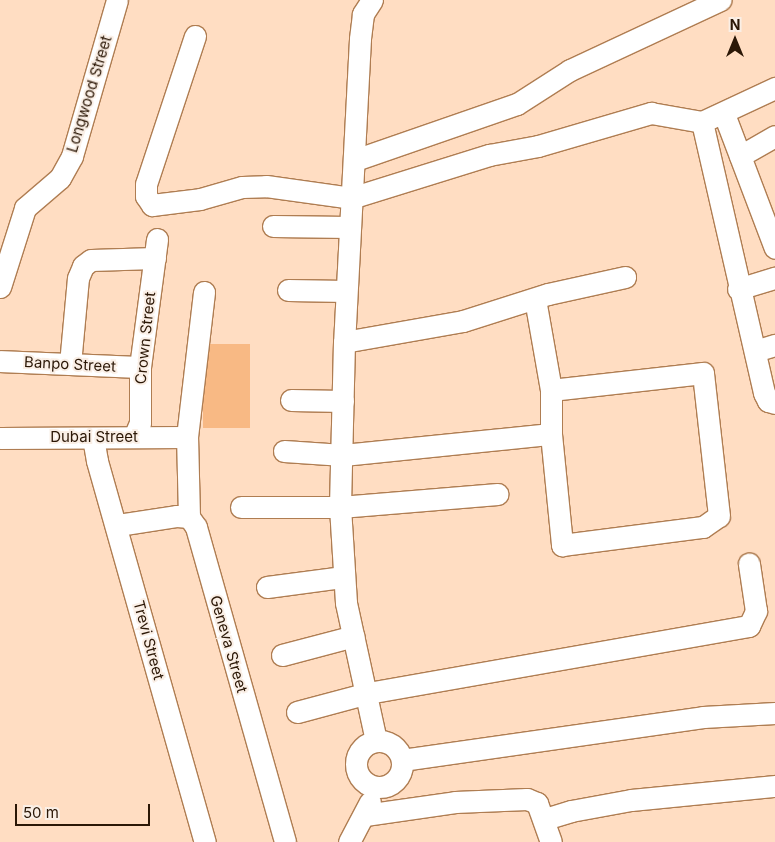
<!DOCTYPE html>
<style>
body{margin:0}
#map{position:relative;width:775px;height:842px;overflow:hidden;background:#ffddc2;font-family:Inter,sans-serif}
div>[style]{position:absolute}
.green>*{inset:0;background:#f8b984;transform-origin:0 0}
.roads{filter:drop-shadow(1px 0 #af7d52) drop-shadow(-1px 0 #af7d52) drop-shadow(0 1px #af7d52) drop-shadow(0 -1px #af7d52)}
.minor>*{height:21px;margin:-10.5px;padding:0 10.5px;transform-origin:10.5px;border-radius:10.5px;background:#fff}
.minor>.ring{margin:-10.5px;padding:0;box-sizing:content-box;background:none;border:21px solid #fff;border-radius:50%}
span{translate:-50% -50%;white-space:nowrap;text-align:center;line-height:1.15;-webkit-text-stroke:4px #faefe6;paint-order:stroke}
.street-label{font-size:15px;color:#2b1706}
.north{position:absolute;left:710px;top:15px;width:50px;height:50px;-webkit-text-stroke:4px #faefe6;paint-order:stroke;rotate:0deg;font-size:14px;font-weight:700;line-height:20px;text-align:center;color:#2b1706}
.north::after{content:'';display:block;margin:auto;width:18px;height:22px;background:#2b1706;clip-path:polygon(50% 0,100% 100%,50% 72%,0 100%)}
.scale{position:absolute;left:15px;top:804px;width:135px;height:22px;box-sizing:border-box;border:2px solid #2b1706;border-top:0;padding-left:6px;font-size:15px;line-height:18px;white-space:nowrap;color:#2b1706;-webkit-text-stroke:4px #faefe6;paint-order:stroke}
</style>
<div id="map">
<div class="green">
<div style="left:203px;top:344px;width:47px;height:84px"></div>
</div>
<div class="roads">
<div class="minor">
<div style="left:372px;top:0;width:17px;rotate:123deg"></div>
<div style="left:363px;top:14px;width:25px;rotate:97deg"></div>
<div style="left:360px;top:39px;width:303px;rotate:93deg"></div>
<div style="left:344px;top:342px;width:165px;rotate:91.4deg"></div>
<div style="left:340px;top:507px;width:96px;rotate:86.4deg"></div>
<div style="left:346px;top:603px;width:141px;rotate:77.7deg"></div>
<div style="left:195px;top:36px;width:156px;rotate:108.3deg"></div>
<div style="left:146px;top:184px;width:12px;rotate:90deg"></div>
<div style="left:146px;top:196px;width:11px;rotate:56deg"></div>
<div style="left:152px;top:205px;width:48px;rotate:-7.1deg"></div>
<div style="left:200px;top:199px;width:44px;rotate:-15.9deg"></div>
<div style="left:242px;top:187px;width:24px;rotate:-2deg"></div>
<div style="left:266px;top:186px;width:86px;rotate:8deg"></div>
<div style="left:351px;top:198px;width:145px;rotate:-17.3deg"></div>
<div style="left:489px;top:155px;width:50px;rotate:-10.4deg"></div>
<div style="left:538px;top:146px;width:118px;rotate:-16.3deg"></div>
<div style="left:651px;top:113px;width:52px;rotate:10deg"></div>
<div style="left:702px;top:122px;width:81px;rotate:-25deg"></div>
<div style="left:724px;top:114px;width:143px;rotate:69.2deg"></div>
<div style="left:702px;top:122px;width:278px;rotate:77.1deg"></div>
<div style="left:764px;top:393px;width:9px;rotate:63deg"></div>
<div style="left:768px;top:401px;width:7px;rotate:16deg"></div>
<div style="left:740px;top:156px;width:40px;rotate:-29.7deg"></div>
<div style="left:355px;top:160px;width:171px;rotate:-19.1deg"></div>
<div style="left:517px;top:104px;width:63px;rotate:-32.7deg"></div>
<div style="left:570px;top:70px;width:166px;rotate:-25deg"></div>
<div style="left:273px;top:226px;width:76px;rotate:0.8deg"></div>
<div style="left:0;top:287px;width:83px;rotate:-72.4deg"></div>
<div style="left:25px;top:208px;width:46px;rotate:-40.6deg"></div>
<div style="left:60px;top:178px;width:25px;rotate:-61deg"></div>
<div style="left:72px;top:156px;width:162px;rotate:-73.9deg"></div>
<div style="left:738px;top:289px;width:39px;rotate:-17deg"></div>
<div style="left:288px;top:290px;width:58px;rotate:1deg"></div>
<div style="left:535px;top:299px;width:92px;rotate:80deg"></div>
<div style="left:551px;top:390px;width:44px;rotate:90deg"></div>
<div style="left:551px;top:434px;width:112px;rotate:84.3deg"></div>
<div style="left:562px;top:545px;width:142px;rotate:-7.3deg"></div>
<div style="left:703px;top:527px;width:19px;rotate:-35deg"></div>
<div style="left:719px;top:516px;width:144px;rotate:-96.4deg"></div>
<div style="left:703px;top:373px;width:153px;rotate:173.6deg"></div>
<div style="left:344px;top:342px;width:121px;rotate:-10deg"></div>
<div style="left:463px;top:321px;width:89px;rotate:-17.6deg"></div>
<div style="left:548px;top:294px;width:79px;rotate:-12.4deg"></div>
<div style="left:755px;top:351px;width:21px;rotate:-17deg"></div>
<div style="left:0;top:361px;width:140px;rotate:2.5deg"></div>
<div style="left:70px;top:364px;width:86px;rotate:-84.7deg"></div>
<div style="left:78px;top:278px;width:13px;rotate:-67deg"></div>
<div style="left:83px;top:266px;width:10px;rotate:-37deg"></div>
<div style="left:91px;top:260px;width:64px;rotate:-1.8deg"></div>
<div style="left:291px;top:400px;width:52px;rotate:1.1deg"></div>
<div style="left:134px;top:437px;width:15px;rotate:-67deg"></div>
<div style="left:140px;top:423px;width:56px;rotate:-90deg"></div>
<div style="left:140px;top:367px;width:129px;rotate:-82.4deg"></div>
<div style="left:0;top:438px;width:187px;rotate:-0.3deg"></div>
<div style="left:93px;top:438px;width:23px;rotate:80deg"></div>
<div style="left:97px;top:461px;width:396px;rotate:74.2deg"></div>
<div style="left:284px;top:451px;width:59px;rotate:3.9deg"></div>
<div style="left:343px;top:455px;width:209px;rotate:-5.8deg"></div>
<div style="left:241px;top:507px;width:99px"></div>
<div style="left:340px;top:507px;width:158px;rotate:-4.7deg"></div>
<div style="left:189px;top:517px;width:80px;rotate:-91.4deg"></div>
<div style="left:187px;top:437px;width:146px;rotate:-83.3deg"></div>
<div style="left:118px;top:525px;width:60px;rotate:-8.7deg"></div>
<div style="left:177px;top:516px;width:12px;rotate:5deg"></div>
<div style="left:189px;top:517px;width:12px;rotate:55deg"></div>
<div style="left:196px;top:527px;width:327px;rotate:74.2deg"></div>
<div style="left:267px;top:587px;width:77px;rotate:-7.5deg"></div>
<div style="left:282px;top:655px;width:74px;rotate:-14.8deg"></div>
<div style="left:297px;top:712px;width:73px;rotate:-15deg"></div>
<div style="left:368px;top:693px;width:387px;rotate:-10deg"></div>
<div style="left:749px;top:626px;width:17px;rotate:-65deg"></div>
<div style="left:756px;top:611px;width:48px;rotate:-98.5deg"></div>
<div class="ring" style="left:356px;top:741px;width:25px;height:25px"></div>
<div style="left:402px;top:760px;width:304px;rotate:-8.1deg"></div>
<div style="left:703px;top:717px;width:72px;rotate:-3.2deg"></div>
<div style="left:365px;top:815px;width:91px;rotate:-8.2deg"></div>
<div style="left:455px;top:802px;width:72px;rotate:-2.4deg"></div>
<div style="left:527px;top:799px;width:11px;rotate:22deg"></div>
<div style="left:537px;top:803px;width:41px;rotate:70.3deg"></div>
<div style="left:545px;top:819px;width:27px;rotate:-17deg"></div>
<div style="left:571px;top:811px;width:61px;rotate:-10.4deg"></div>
<div style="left:631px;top:800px;width:145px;rotate:-5.6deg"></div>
<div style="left:349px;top:842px;width:45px;rotate:-62.3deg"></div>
</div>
</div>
<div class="street-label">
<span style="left:89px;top:94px;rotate:-73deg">Longwood Street</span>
<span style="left:145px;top:338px;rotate:-84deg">Crown Street</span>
<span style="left:70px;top:364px;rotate:3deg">Banpo Street</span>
<span style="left:94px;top:437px">Dubai Street</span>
<span style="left:149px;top:640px;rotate:75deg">Trevi Street</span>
<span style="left:229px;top:644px;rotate:74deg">Geneva Street</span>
</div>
<div class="north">N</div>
<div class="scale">50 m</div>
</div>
